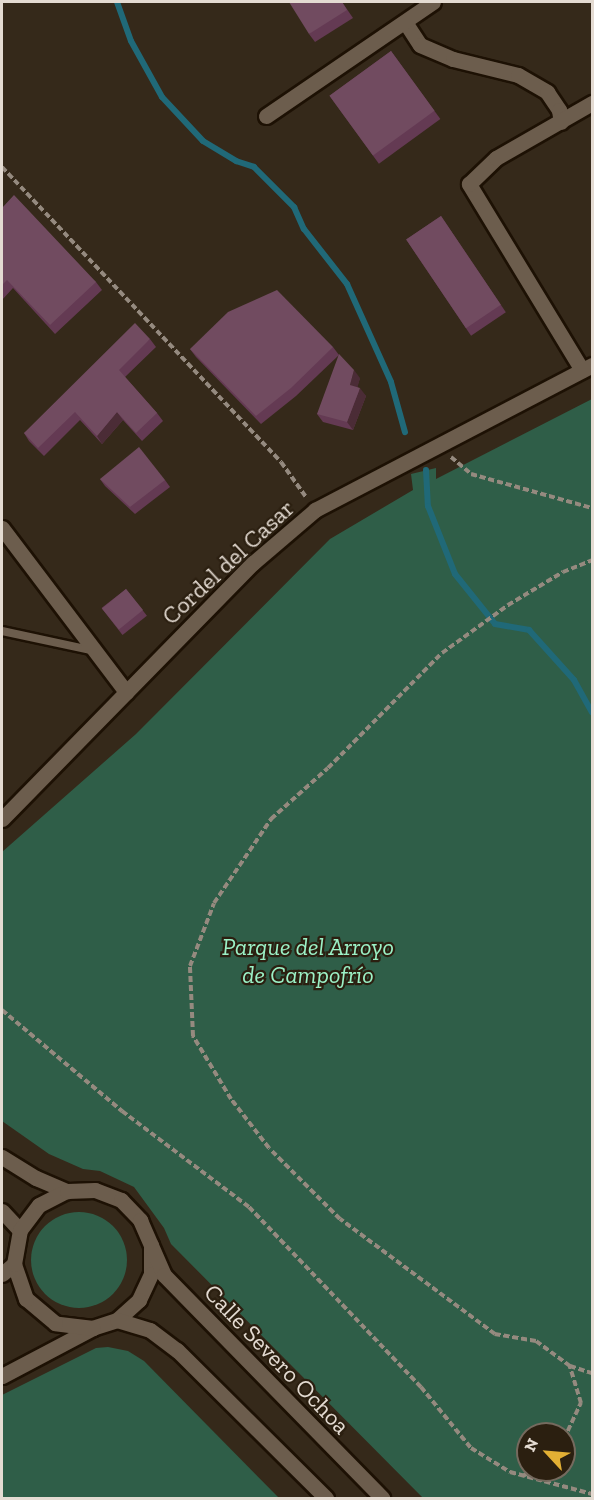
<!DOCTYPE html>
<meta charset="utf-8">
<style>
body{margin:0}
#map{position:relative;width:594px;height:1500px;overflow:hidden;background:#35291a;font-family:"Zilla Slab",serif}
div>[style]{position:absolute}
.green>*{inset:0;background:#2f5e48}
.round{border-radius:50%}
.stream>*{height:6px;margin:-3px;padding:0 3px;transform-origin:3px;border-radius:3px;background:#206978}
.path>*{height:4px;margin-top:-2px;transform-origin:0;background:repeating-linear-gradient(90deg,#958a7f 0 6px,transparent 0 9px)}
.roads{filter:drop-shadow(2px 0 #1d1104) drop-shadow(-2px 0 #1d1104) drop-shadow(0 2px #1d1104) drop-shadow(0 -2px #1d1104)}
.lane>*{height:8px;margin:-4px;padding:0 4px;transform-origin:4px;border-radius:4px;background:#6c5d4d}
.street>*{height:15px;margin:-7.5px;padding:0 7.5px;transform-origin:7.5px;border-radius:7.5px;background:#6c5d4d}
.secondary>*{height:15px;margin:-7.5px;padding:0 7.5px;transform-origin:7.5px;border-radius:7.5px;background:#6c5d4d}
.wall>*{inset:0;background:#643a53;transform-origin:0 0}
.shaded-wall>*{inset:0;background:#4b2c36}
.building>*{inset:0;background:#714b60;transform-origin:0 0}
span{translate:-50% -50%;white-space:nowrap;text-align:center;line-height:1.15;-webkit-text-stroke:4.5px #2b1f10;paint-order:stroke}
.street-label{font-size:24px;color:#e4dbd2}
.park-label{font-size:24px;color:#9bf1c6;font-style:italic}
.frame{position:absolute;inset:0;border:3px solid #e4dbd2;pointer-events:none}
.north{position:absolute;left:516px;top:1422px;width:60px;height:60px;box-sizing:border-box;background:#2b1f10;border:2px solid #756a5e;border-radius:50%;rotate:296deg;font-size:16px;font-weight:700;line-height:24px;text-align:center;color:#e4dbd2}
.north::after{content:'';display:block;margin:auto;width:21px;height:27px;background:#e2af34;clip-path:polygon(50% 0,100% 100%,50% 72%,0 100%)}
</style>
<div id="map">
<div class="green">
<div style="clip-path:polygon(evenodd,592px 399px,592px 1498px,423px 1498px,171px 1244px,164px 1228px,134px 1187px,100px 1171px,83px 1169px,49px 1154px,2px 1121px,2px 852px,136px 734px,330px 539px,413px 490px,411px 474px,436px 468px,436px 479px,592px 399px,528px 1434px,564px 1434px,564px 1470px,528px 1470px,528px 1434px)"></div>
<div class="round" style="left:31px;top:1212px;width:96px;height:96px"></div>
<div style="clip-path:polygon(108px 1347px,128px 1351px,144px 1361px,279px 1498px,2px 1498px,2px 1395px,96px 1348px)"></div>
</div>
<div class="stream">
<div style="left:117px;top:2px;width:41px;rotate:70.3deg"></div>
<div style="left:131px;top:41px;width:64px;rotate:61deg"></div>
<div style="left:162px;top:97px;width:60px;rotate:47deg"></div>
<div style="left:203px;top:141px;width:39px;rotate:31deg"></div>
<div style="left:236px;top:161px;width:19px;rotate:18deg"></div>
<div style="left:254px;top:167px;width:57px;rotate:45deg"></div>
<div style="left:294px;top:207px;width:24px;rotate:66deg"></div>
<div style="left:304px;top:229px;width:70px;rotate:52deg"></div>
<div style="left:347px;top:284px;width:107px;rotate:65.8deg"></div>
<div style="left:391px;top:382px;width:52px;rotate:74.4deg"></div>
<div style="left:426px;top:470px;width:36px;rotate:87deg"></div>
<div style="left:428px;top:506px;width:73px;rotate:68.3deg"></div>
<div style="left:455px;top:574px;width:64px;rotate:51.3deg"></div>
<div style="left:495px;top:624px;width:35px;rotate:10deg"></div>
<div style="left:529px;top:630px;width:67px;rotate:48deg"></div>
<div style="left:574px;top:680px;width:37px;rotate:61deg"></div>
</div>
<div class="path">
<div style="left:2px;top:167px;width:406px;rotate:46.6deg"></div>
<div style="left:281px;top:462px;width:43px;rotate:54.5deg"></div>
<div style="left:451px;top:457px;width:26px;rotate:40deg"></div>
<div style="left:471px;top:474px;width:126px;rotate:15.7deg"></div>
<div style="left:2px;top:1010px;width:157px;rotate:40.1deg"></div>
<div style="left:122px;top:1111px;width:159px;rotate:37.1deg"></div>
<div style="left:249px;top:1207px;width:249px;rotate:46.3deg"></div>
<div style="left:421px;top:1387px;width:79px;rotate:50.7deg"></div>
<div style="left:471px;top:1448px;width:46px;rotate:31.6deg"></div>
<div style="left:510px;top:1472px;width:85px;rotate:15deg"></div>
<div style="left:570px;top:1366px;width:23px;rotate:18deg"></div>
<div style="left:564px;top:1439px;width:40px;rotate:-65deg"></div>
<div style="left:581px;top:1403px;width:39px;rotate:-107deg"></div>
<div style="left:570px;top:1366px;width:42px;rotate:-143.7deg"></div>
<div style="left:536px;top:1341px;width:42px;rotate:-170.3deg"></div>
<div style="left:495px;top:1334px;width:193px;rotate:-143.4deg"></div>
<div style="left:340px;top:1219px;width:100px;rotate:-135deg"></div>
<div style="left:269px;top:1148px;width:62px;rotate:-127.8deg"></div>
<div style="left:231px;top:1099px;width:74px;rotate:-121.1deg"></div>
<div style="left:193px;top:1036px;width:70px;rotate:-92.5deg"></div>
<div style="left:190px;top:966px;width:67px;rotate:-69.1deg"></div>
<div style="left:214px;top:903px;width:102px;rotate:-55.8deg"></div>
<div style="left:271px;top:819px;width:76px;rotate:-41.8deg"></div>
<div style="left:328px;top:768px;width:162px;rotate:-45.3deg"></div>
<div style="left:442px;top:653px;width:82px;rotate:-36deg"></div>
<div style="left:508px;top:605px;width:64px;rotate:-31deg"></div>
<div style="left:563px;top:572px;width:31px;rotate:-22deg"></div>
<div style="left:523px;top:1476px;width:12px;rotate:-31deg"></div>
</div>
<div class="roads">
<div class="lane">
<div style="left:2px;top:631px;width:91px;rotate:12.1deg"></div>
</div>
<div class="street">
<div style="left:405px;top:22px;width:27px;rotate:57deg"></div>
<div style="left:420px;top:45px;width:36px;rotate:23deg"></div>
<div style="left:453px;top:59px;width:67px;rotate:13.8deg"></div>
<div style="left:518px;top:75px;width:34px;rotate:30deg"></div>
<div style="left:547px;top:92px;width:22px;rotate:56deg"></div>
<div style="left:559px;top:110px;width:12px;rotate:81deg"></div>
<div style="left:266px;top:116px;width:202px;rotate:-34.3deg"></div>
<div style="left:582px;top:370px;width:218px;rotate:-121.3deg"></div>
<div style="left:469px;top:184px;width:37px;rotate:-44deg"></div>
<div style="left:496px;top:158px;width:111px;rotate:-29.8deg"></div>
<div style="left:2px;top:528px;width:206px;rotate:52.9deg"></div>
<div style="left:2px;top:819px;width:359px;rotate:-45.6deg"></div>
<div style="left:253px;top:563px;width:82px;rotate:-40.5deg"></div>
<div style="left:315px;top:510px;width:313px;rotate:-27.6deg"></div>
<div style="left:2px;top:1157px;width:40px;rotate:32deg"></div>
<div style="left:36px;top:1178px;width:34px;rotate:23deg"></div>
<div style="left:2px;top:1211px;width:26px;rotate:47deg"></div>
<div style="left:2px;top:1274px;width:16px;rotate:-40deg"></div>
<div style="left:2px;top:1376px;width:103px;rotate:-27.8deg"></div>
</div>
<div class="secondary">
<div style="left:151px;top:1245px;width:29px;rotate:90deg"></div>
<div style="left:151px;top:1274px;width:29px;rotate:115deg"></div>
<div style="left:139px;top:1300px;width:30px;rotate:138deg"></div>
<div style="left:117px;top:1320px;width:25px;rotate:162deg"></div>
<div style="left:93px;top:1328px;width:38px;rotate:-173deg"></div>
<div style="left:55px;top:1323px;width:38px;rotate:-140deg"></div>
<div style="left:26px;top:1299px;width:37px;rotate:-109deg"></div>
<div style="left:14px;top:1264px;width:35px;rotate:-80deg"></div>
<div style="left:20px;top:1230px;width:31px;rotate:-53deg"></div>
<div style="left:39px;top:1205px;width:31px;rotate:-27deg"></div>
<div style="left:67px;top:1191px;width:28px;rotate:-2deg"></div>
<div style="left:95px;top:1190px;width:28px;rotate:21deg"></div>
<div style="left:121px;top:1200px;width:28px;rotate:46deg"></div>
<div style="left:140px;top:1220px;width:60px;rotate:66.4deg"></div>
<div style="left:164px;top:1275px;width:312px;rotate:45.6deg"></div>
<div style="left:117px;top:1320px;width:34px;rotate:17deg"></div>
<div style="left:150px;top:1330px;width:34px;rotate:37deg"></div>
<div style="left:177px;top:1350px;width:210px;rotate:44.8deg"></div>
</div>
</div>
<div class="wall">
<div style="clip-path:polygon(342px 2px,353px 18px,315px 42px,309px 34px)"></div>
<div style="left:391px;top:51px;width:84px;height:76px;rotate:54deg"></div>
<div style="clip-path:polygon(2px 208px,96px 282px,102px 290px,55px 334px,13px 288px,2px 300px)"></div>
<div style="left:441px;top:216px;width:116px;height:42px;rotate:56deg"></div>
<div style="clip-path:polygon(150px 339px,156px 347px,125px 377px,157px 413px,163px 421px,142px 441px,123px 420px,102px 444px,80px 420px,44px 456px,29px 441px,24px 433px)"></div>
<div style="clip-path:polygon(333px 347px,339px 355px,296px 396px,261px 424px,196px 357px,190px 349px)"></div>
<div style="clip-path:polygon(360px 378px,357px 387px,366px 396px,353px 430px,323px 422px,317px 414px)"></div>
<div style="clip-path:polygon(100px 479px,165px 480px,170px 487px,135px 514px,105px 486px)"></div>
<div style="left:126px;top:589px;width:34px;height:31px;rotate:52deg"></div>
</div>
<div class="shaded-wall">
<div style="clip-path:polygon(354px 370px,360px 378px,356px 393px,350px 385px)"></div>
<div style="clip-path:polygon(360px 388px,366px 396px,353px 430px,347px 422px)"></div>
<div style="clip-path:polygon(117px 412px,123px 420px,102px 444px,97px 436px)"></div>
</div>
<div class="building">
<div style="clip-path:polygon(289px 2px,342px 2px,347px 10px,309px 34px)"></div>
<div style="left:391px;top:51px;width:74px;height:76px;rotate:54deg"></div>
<div style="clip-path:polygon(14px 195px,96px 282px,50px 325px,7px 280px,2px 285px,2px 208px)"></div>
<div style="left:441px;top:216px;width:107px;height:42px;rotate:56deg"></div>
<div style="clip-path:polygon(277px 290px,333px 347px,291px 388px,256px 416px,190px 349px,228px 312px)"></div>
<div style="clip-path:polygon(135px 323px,150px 339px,119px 370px,157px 413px,136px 433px,117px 412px,97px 436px,75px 412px,38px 448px,24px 433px)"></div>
<div style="clip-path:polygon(339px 354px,354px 370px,350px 385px,360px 388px,347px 422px,317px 414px)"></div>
<div style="clip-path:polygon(139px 447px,165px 480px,130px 507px,100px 479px)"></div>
<div style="left:126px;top:589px;width:27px;height:31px;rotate:51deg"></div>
</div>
<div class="street-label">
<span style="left:228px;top:562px;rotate:-43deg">Cordel del Casar</span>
<span style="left:277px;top:1359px;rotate:46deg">Calle Severo Ochoa</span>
</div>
<div class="park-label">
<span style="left:308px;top:961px">Parque del Arroyo<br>de Campofrío</span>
</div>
<div class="frame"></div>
<div class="north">N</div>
</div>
